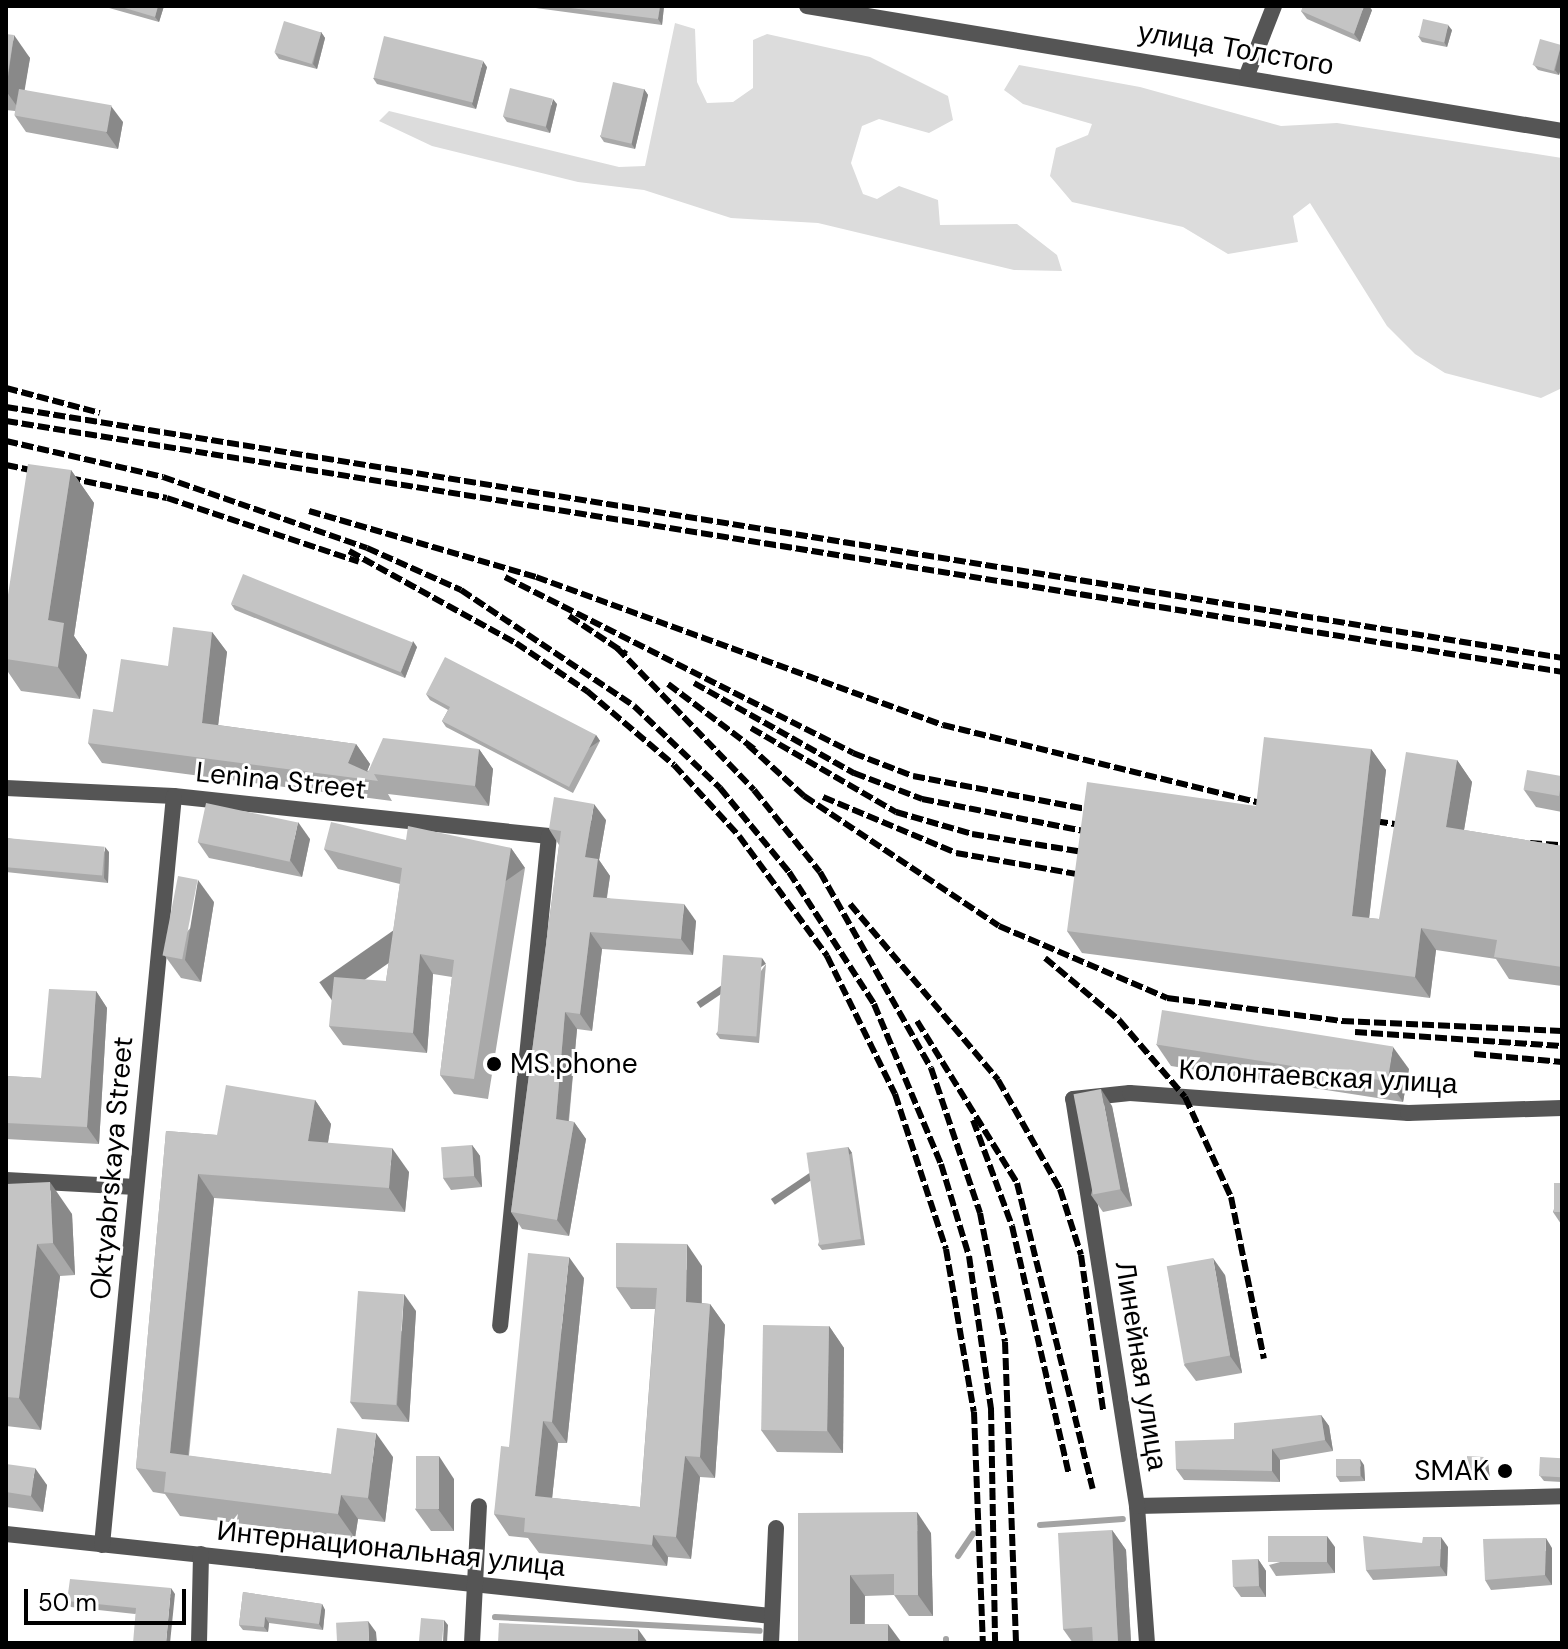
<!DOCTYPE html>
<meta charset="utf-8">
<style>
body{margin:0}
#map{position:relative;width:1568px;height:1649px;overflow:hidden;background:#fff;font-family:"DM Sans",sans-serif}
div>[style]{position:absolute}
.green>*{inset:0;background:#dcdcdc}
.stream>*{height:6px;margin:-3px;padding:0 3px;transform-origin:3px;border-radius:3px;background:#a3a3a3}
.minor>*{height:16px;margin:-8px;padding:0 8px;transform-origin:8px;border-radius:8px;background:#555}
.rail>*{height:6px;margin-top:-3px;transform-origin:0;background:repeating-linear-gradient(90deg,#000 0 12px,transparent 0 16px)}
.wall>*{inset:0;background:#a9a9a9}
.shaded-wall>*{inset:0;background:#898989;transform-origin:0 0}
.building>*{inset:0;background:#c4c4c4;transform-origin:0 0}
.dots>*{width:22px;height:22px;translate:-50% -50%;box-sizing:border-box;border:4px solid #fff;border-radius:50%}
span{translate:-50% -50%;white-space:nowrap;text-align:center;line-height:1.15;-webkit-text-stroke:6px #fff;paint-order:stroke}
.street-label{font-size:28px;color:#000}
.poi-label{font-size:28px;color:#000}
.left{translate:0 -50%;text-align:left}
.right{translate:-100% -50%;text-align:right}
.frame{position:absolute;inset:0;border:8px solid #000;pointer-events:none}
.scale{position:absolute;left:24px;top:1589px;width:162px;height:36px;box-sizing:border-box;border:4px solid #000;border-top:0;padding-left:10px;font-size:24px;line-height:28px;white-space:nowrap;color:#000;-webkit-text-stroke:6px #fff;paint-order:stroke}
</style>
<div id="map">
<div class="green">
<div style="clip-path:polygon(675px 23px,695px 29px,697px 82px,707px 103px,733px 102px,753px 88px,753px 40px,767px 34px,870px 57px,948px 96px,953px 120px,929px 133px,879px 119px,862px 126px,851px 163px,863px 194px,877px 199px,899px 186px,938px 200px,940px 225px,1017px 224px,1057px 255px,1062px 271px,1014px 270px,818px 223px,731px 218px,644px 190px,578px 182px,432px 146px,379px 121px,389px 111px,619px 167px,645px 166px)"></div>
<div style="clip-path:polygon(1019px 65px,1140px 87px,1281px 126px,1337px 123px,1562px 158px,1562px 388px,1541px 398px,1445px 373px,1415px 354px,1387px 326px,1310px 203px,1293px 216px,1298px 242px,1228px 254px,1183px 227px,1072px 202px,1050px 176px,1056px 148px,1088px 135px,1092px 124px,1023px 104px,1004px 90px)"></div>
</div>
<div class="stream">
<div style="left:1040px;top:1525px;width:83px;rotate:-4.1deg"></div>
<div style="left:958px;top:1556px;width:27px;rotate:-56deg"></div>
<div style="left:495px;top:1617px;width:265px;rotate:3deg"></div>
<div style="left:946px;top:1639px;width:4px;rotate:90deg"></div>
</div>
<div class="minor">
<div style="left:807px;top:6px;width:765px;rotate:9.4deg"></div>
<div style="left:1247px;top:75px;width:74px;rotate:-68.6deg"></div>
<div style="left:6px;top:788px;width:168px;rotate:2.7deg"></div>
<div style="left:174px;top:796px;width:377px;rotate:6.1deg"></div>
<div style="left:549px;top:836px;width:492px;rotate:95.7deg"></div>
<div style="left:6px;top:1180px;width:130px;rotate:3.1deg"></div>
<div style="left:1137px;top:1506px;width:425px;rotate:-1.3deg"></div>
<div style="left:6px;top:1534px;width:769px;rotate:6.12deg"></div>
<div style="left:102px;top:1545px;width:752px;rotate:-84.51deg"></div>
<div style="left:199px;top:1643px;width:89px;rotate:-88.7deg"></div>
<div style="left:472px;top:1643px;width:137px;rotate:-87.1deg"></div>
<div style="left:771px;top:1643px;width:115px;rotate:-87.5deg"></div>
<div style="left:1147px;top:1643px;width:137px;rotate:-94.2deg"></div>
<div style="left:1137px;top:1506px;width:412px;rotate:-98.9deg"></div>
<div style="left:1073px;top:1099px;width:57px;rotate:-6deg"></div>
<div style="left:1130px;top:1093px;width:279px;rotate:4.1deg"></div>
<div style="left:1408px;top:1113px;width:154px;rotate:-1.9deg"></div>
</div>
<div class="rail">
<div style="left:6px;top:388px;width:97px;rotate:14.9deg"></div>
<div style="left:6px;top:407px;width:1576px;rotate:9.16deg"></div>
<div style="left:6px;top:421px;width:1576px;rotate:9.16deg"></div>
<div style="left:6px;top:441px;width:161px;rotate:12.9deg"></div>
<div style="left:163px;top:477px;width:216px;rotate:19.2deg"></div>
<div style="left:367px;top:548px;width:103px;rotate:24.1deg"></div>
<div style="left:461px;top:590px;width:208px;rotate:33.8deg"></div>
<div style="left:634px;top:706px;width:119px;rotate:43.6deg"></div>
<div style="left:720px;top:788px;width:109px;rotate:50.6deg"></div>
<div style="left:789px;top:872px;width:157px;rotate:57.2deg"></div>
<div style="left:874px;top:1004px;width:173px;rotate:67.3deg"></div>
<div style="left:941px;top:1164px;width:96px;rotate:73.1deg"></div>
<div style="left:969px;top:1256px;width:154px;rotate:81.8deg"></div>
<div style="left:991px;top:1408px;width:235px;rotate:89deg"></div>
<div style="left:6px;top:465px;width:164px;rotate:11.6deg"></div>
<div style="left:167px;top:498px;width:202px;rotate:18.4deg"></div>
<div style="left:309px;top:511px;width:236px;rotate:16.2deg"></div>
<div style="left:536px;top:577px;width:433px;rotate:20deg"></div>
<div style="left:943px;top:725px;width:344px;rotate:13.8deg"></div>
<div style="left:349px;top:551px;width:191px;rotate:28.9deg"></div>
<div style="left:516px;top:643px;width:86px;rotate:34.1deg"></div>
<div style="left:587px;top:691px;width:114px;rotate:40.4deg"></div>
<div style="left:674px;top:765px;width:96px;rotate:47.5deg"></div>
<div style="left:739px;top:836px;width:149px;rotate:53.7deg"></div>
<div style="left:827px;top:956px;width:154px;rotate:63.8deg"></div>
<div style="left:895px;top:1094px;width:163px;rotate:71.8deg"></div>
<div style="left:946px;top:1249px;width:165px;rotate:80.3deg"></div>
<div style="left:974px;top:1412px;width:231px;rotate:87.8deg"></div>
<div style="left:505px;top:577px;width:390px;rotate:26.8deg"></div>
<div style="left:853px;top:753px;width:64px;rotate:21deg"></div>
<div style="left:913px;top:776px;width:192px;rotate:10.8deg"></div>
<div style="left:569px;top:616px;width:69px;rotate:33.7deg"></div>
<div style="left:617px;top:648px;width:197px;rotate:46deg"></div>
<div style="left:754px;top:790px;width:105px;rotate:51.2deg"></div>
<div style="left:820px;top:872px;width:225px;rotate:60.5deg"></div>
<div style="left:931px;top:1068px;width:153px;rotate:71.3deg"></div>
<div style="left:980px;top:1213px;width:131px;rotate:79deg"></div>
<div style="left:1005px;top:1342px;width:301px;rotate:87.9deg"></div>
<div style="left:694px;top:683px;width:184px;rotate:29.4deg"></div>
<div style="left:854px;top:773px;width:73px;rotate:20.9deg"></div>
<div style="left:922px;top:799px;width:179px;rotate:11.2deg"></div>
<div style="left:668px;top:684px;width:111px;rotate:37deg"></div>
<div style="left:751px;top:728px;width:168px;rotate:30.1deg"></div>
<div style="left:896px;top:812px;width:79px;rotate:16.1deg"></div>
<div style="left:972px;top:834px;width:125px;rotate:9.2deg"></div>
<div style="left:748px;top:745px;width:76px;rotate:42.3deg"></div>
<div style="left:804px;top:796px;width:234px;rotate:33.7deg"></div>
<div style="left:999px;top:926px;width:183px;rotate:23.2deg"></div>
<div style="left:1167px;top:998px;width:177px;rotate:7.5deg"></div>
<div style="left:1342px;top:1021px;width:220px;rotate:2.6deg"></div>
<div style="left:823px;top:797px;width:144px;rotate:22.8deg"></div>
<div style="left:956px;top:853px;width:139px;rotate:9.9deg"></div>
<div style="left:1360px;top:819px;width:56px;rotate:8.3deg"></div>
<div style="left:1530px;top:843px;width:32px;rotate:4deg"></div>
<div style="left:850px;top:904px;width:230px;rotate:49.9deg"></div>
<div style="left:998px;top:1080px;width:125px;rotate:60.4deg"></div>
<div style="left:1060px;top:1189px;width:69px;rotate:72.3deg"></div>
<div style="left:1081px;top:1255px;width:157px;rotate:81.9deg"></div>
<div style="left:1045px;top:958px;width:97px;rotate:40deg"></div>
<div style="left:1119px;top:1020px;width:101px;rotate:49.4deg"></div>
<div style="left:1185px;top:1097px;width:110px;rotate:65.3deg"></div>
<div style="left:1231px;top:1197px;width:165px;rotate:78.5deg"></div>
<div style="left:917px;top:1021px;width:190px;rotate:58.3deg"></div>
<div style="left:1017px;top:1183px;width:315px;rotate:76.1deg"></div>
<div style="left:1355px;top:1032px;width:207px;rotate:3.9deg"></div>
<div style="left:1474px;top:1054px;width:88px;rotate:5.2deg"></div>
<div style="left:973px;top:1120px;width:113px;rotate:69.8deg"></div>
<div style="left:1012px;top:1226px;width:254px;rotate:77.1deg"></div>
</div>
<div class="wall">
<div style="clip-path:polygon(102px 6px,164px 6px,159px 22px)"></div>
<div style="clip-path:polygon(521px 6px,664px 6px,662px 25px)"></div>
<div style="clip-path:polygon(1372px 10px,1360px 42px,1307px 19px,1301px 11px)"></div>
<div style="clip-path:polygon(1452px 30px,1447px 47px,1422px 42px,1418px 36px)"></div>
<div style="clip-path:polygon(321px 32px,325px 38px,317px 69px,279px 59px,275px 53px)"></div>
<div style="clip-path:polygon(6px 34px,30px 58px,24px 90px,123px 122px,118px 149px,26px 132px,15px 116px,15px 111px,6px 110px)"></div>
<div style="clip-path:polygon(1562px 46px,1562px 64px,1559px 75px,1538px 70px,1534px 65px)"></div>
<div style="clip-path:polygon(487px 67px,476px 109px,377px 84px,373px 78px)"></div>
<div style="clip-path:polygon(644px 89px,648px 95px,635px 149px,604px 142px,600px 136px)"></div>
<div style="clip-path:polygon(557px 104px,550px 133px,507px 122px,503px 116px)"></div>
<div style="clip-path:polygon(71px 470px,94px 503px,74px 636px,87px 655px,80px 699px,21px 691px,6px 669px,6px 608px)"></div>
<div style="clip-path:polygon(231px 604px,417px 647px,405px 678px,235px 610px)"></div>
<div style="clip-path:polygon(212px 632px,227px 652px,218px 725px,356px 744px,370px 764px,367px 771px,479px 749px,493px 769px,489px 806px,388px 794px,392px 801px,102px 763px,88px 743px,113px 712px,168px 666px)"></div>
<div style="clip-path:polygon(426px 694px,596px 735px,600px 741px,573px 793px,446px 727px,442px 721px,448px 710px,430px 700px)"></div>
<div style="clip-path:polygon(1371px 749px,1386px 770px,1369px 918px,1379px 919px,1457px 760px,1472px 782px,1464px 830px,1562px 846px,1562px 986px,1509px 979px,1496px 959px,1436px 950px,1430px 998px,1082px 953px,1067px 931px,1256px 806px)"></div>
<div style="clip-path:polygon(1562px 776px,1562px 812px,1536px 807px,1524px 790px)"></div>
<div style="clip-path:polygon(606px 820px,599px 860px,610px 876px,607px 898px,696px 921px,693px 955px,602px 949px,592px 1031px,577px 1029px,569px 1121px,574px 1122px,586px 1139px,569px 1236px,522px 1229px,511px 1212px,559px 845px,549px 829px)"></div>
<div style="clip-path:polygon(6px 838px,109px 852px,108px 883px,6px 872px)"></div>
<div style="clip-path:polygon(310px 839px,302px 877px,209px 858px,198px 842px)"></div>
<div style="clip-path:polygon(406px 840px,511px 848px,525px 868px,488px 1099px,454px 1094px,440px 1075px,452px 977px,433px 974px,427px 1053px,343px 1045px,329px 1026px,386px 981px,400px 884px,338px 869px,324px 849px)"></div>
<div style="clip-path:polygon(214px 902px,201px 982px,181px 978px,165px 956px)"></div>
<div style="clip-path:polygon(766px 964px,759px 1043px,720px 1039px,716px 1034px)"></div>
<div style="clip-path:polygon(96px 991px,107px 1008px,99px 1144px,6px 1139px,6px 1076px,41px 1078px)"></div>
<div style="clip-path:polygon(1156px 1044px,1409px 1069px,1403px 1102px,1171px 1066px)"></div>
<div style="clip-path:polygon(315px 1100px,331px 1124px,328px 1143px,409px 1172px,405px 1212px,214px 1198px,189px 1456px,331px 1474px,393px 1457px,385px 1522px,358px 1519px,355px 1538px,180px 1516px,165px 1494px,153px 1492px,136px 1468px,166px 1131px,217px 1135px)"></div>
<div style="clip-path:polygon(1112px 1106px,1132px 1206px,1103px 1212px,1091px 1195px)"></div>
<div style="clip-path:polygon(472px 1145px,480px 1156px,482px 1187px,451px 1190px,443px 1178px)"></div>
<div style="clip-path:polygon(848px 1147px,852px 1153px,865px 1245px,822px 1250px,818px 1245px)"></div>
<div style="clip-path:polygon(1562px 1183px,1562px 1224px,1561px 1224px,1553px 1212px)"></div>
<div style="clip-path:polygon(6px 1184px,72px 1214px,75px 1275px,60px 1276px,41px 1430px,6px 1426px)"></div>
<div style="clip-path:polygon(702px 1266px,702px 1303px,710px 1304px,725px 1325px,715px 1478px,700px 1477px,691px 1559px,668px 1557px,667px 1566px,539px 1553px,528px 1538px,509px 1536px,494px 1514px,509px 1447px,584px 1278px,567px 1443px,558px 1443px,552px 1498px,640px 1507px,655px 1309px,631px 1309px,616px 1287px)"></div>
<div style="clip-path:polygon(1225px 1275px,1242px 1373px,1196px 1381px,1184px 1365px)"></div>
<div style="clip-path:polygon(416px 1311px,409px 1422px,362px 1419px,350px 1402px)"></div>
<div style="clip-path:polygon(829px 1326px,844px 1348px,843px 1453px,777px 1452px,761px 1430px)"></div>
<div style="clip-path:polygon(1321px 1415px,1329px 1426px,1333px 1451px,1280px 1460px,1280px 1482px,1184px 1480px,1176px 1469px,1234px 1439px)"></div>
<div style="clip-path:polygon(1562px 1458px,1562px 1482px,1544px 1481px,1540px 1476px)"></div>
<div style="clip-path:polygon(1488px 1462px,1490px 1480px,1471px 1480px,1467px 1474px)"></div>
<div style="clip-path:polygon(6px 1464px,47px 1485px,43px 1512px,6px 1507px)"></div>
<div style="clip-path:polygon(1364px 1465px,1365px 1481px,1340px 1482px,1336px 1476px)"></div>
<div style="clip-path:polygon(454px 1479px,454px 1531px,431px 1531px,415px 1509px)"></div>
<div style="clip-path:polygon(798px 1513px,931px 1533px,933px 1616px,909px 1616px,894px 1595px,865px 1596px,865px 1624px,798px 1643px)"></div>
<div style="clip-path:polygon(1112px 1530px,1126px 1550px,1131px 1643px,1073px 1643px,1063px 1629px)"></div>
<div style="clip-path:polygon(1335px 1547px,1335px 1573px,1276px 1576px,1269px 1565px)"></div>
<div style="clip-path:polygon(1448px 1547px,1447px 1576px,1373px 1580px,1366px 1570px)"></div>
<div style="clip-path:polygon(1552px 1548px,1552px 1585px,1491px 1590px,1485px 1580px)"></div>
<div style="clip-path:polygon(1258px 1559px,1266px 1571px,1266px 1597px,1241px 1597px,1233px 1586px)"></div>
<div style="clip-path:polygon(243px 1592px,322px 1604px,325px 1610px,323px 1630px,269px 1623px,268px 1632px,243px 1630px,239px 1625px)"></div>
<div style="clip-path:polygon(175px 1594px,135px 1614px,71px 1607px,67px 1601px)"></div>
</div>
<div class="shaded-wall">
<div style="clip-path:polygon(158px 6px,164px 6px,159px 22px,155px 17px)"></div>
<div style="clip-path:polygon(660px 6px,664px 6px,662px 25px,658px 19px)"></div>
<div style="clip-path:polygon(1364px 6px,1369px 6px,1372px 10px,1360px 42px,1354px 34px)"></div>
<div style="clip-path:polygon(1448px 25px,1452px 30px,1447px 47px,1444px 42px)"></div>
<div style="clip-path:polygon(321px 32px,325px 38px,317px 69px,313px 64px)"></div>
<div style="clip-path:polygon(14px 35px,30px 58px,21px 112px,6px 91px)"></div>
<div style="clip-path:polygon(1561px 45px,1562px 64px,1559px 75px,1555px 70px)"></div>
<div style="clip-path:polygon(483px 61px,487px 67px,476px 109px,472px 104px)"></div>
<div style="clip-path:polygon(644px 89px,648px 95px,635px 149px,631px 143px)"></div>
<div style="clip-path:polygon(553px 99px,557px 104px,550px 133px,546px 127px)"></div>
<div style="clip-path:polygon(111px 106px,123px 122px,118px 149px,106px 132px)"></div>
<div style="clip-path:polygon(71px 470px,94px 503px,74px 636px,87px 655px,80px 699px,58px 667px,48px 620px)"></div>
<div style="clip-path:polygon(212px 632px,227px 652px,216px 743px,202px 723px)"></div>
<div style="clip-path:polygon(413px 641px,417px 647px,405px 678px,401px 672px)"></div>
<div style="left:596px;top:735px;width:7px;height:59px;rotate:56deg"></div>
<div style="clip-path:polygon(356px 744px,370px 764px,364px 779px,348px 763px)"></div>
<div style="clip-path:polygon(479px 749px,493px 769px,489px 806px,475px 786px)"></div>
<div style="clip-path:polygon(1371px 749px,1386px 770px,1367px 937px,1352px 916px)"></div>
<div style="clip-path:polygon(1457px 760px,1472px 782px,1461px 848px,1446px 827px)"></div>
<div style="clip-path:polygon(594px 804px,606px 820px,599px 860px,610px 876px,604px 914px,593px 897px,585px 857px)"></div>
<div style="clip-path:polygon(298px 822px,310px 839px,302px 877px,290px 860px)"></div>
<div style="clip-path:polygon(105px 847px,109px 852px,108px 883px,104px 878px)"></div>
<div style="left:511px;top:848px;width:24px;height:234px;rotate:55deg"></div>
<div style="clip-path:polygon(198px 880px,214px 902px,201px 982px,185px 960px)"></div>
<div style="clip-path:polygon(684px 904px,696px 921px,693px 955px,681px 939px)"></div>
<div style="clip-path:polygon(1421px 928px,1436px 950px,1430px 998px,1415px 977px)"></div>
<div style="clip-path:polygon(590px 932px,602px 949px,592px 1031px,580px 1014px)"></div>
<div style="clip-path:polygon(420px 954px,433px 974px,427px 1053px,413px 1033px)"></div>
<div style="left:762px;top:958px;width:7px;height:79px;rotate:56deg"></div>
<div style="clip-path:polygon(96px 991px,107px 1008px,99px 1144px,87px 1127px)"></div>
<div style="clip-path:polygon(565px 1012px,577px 1029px,567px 1136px,556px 1119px)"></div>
<div style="clip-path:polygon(1393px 1047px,1409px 1069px,1403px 1102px,1387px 1079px)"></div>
<div style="clip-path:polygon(1101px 1089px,1112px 1106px,1132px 1206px,1120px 1189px)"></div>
<div style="clip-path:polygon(315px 1100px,331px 1124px,324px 1165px,308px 1141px)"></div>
<div style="clip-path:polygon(574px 1122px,586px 1139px,569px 1236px,557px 1220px)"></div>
<div style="clip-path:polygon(472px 1145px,480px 1156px,482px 1187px,474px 1176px)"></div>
<div style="left:848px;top:1147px;width:7px;height:93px;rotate:56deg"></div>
<div style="clip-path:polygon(392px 1148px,409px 1172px,405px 1212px,389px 1188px)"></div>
<div style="clip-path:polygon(198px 1174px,214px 1198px,186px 1477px,170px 1453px)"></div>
<div style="clip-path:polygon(50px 1182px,72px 1214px,75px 1275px,53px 1243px)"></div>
<div style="clip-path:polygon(37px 1244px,60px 1276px,41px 1430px,19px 1398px)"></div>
<div style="clip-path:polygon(687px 1244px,702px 1266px,701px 1324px,686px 1302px)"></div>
<div style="clip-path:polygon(569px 1257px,584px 1278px,567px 1443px,552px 1422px)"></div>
<div style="clip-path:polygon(1213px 1258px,1225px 1275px,1242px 1373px,1230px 1356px)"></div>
<div style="clip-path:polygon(404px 1294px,416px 1311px,409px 1422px,397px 1405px)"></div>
<div style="clip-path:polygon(710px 1304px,725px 1325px,715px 1478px,700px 1457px)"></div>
<div style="clip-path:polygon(829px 1326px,844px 1348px,843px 1453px,827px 1430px)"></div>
<div style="clip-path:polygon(1321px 1415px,1329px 1426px,1333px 1451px,1325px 1440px)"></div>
<div style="clip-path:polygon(543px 1421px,558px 1443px,550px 1518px,535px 1496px)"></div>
<div style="clip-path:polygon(376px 1433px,393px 1457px,385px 1522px,368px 1498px)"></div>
<div style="clip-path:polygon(1272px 1449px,1280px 1460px,1280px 1482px,1272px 1471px)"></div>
<div style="clip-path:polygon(439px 1456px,454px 1479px,454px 1531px,438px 1509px)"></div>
<div style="clip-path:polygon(685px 1456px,700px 1477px,691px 1559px,676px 1537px)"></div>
<div style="clip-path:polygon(1484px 1457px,1488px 1462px,1490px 1480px,1486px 1474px)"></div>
<div style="clip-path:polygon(1360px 1459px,1364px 1465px,1365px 1481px,1361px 1476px)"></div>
<div style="clip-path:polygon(35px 1468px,47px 1485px,43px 1512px,31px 1496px)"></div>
<div style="clip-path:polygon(341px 1495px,358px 1519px,355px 1538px,338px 1514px)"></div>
<div style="clip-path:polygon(917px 1512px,931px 1533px,933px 1616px,918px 1595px)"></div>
<div style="clip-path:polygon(1112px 1530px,1126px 1550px,1131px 1643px,1118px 1643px)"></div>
<div style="clip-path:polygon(653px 1535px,668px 1557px,667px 1566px,652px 1545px)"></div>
<div style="clip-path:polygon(1327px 1536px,1335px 1547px,1335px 1573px,1327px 1562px)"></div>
<div style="clip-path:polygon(1441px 1537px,1448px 1547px,1447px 1576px,1440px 1566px)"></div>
<div style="clip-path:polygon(1546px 1538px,1552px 1548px,1552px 1585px,1545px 1575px)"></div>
<div style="clip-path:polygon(1258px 1559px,1266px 1571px,1266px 1597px,1259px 1586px)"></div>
<div style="clip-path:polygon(850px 1575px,865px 1596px,864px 1643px,850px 1624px)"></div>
<div style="clip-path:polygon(171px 1588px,175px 1594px,170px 1643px,166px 1643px)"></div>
<div style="clip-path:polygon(322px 1604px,325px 1610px,323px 1630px,319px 1624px)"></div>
<div style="clip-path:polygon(265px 1617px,269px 1623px,268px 1632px,264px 1627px)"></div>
<div style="clip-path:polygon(444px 1620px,448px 1625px,447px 1643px,443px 1643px)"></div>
<div style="clip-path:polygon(368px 1621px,376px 1632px,377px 1643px,369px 1643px)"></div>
<div style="clip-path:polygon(888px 1624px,902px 1643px,888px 1643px)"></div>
<div style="clip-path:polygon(638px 1629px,648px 1643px,638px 1643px)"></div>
</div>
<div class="building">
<div style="clip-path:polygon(118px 6px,158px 6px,155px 17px)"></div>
<div style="clip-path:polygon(555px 6px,660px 6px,658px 19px)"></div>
<div style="clip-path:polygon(1303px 6px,1364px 6px,1354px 34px,1301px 11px)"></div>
<div style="left:1423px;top:19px;width:26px;height:18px;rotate:13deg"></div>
<div style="left:284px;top:21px;width:39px;height:33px;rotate:17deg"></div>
<div style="clip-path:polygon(6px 34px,14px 35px,6px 85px)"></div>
<div style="left:384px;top:36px;width:102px;height:43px;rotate:14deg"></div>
<div style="left:1540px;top:39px;width:22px;height:27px;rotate:16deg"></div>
<div style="left:613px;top:82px;width:32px;height:56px;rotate:13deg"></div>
<div style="left:510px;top:88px;width:44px;height:29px;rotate:14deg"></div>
<div style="left:19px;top:89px;width:94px;height:27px;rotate:10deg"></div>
<div style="clip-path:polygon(28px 464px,71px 470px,48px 620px,64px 623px,58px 667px,6px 659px,6px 608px)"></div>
<div style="left:243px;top:574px;width:183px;height:32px;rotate:22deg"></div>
<div style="clip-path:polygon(173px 627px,212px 632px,202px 723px,356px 744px,348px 763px,368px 772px,383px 738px,479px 749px,475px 786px,374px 774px,378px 781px,88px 743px,93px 709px,113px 712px,121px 659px,168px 666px)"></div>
<div style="clip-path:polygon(445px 657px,596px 735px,569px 787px,442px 721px,450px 707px,426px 694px)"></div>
<div style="clip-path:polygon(1264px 737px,1371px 749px,1352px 916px,1379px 919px,1406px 752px,1457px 760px,1446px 827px,1562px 846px,1562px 967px,1494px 957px,1497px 940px,1421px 928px,1415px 977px,1067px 931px,1087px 782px,1256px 806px)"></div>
<div style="left:1527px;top:770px;width:36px;height:20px;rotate:10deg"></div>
<div style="clip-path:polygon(554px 797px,594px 804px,585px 857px,598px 859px,593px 897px,684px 904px,681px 939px,590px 932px,580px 1014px,565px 1012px,556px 1119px,574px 1122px,557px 1220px,511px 1212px,561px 831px,549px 829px)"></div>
<div style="left:206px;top:803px;width:94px;height:40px;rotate:12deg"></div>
<div style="clip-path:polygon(331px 822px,406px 840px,408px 826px,511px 848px,474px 1079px,440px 1075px,454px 960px,420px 954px,413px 1033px,329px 1026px,334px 977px,386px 981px,402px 868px,324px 849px)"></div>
<div style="left:6px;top:838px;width:99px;height:29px;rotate:5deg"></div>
<div style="left:178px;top:876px;width:20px;height:81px;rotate:11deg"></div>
<div style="left:723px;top:955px;width:39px;height:79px;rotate:4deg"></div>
<div style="clip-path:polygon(49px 989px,96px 991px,87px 1127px,6px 1123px,6px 1076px,41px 1078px)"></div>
<div style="left:1162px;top:1010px;width:234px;height:35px;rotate:9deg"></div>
<div style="clip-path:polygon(226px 1085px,315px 1100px,308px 1141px,392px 1148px,389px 1188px,198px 1174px,170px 1453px,331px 1474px,337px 1428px,376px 1433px,368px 1498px,341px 1495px,338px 1514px,164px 1492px,166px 1472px,136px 1468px,166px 1131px,217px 1135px)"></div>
<div style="left:1101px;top:1089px;width:102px;height:28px;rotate:79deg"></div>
<div style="left:472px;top:1145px;width:31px;height:31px;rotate:86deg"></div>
<div style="left:848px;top:1147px;width:93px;height:42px;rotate:82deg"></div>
<div style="clip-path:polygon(50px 1182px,53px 1243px,37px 1244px,19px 1398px,6px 1397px,6px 1184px)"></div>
<div style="left:1554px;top:1183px;width:8px;height:29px"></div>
<div style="clip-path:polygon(616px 1243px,687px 1244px,686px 1302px,710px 1304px,700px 1457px,685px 1456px,676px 1537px,653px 1535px,652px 1545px,524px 1532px,525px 1518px,494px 1514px,501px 1446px,509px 1447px,528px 1253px,569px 1257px,552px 1422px,543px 1421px,535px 1496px,640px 1507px,657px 1288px,616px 1287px)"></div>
<div style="left:1213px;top:1258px;width:99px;height:47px;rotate:80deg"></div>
<div style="left:358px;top:1291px;width:46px;height:111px;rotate:4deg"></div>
<div style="left:763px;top:1325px;width:66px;height:105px;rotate:1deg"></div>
<div style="clip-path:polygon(1321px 1415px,1325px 1440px,1272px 1449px,1272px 1471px,1176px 1469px,1175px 1441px,1234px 1439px,1234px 1423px)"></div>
<div style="left:416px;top:1456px;width:23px;height:53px"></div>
<div style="clip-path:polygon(1467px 1456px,1484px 1457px,1486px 1474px,1467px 1474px)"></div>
<div style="left:1540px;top:1457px;width:22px;height:19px;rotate:3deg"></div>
<div style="left:1336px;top:1459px;width:24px;height:17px"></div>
<div style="clip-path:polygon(6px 1464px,35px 1468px,31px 1496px,6px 1492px)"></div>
<div style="clip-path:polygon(917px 1512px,918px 1595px,894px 1595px,894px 1574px,850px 1575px,850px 1624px,888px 1624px,888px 1643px,798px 1643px,798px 1513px)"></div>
<div style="clip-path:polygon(1112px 1530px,1118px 1643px,1093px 1643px,1092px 1627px,1063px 1629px,1058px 1533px)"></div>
<div style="left:1327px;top:1536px;width:26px;height:59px;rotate:90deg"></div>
<div style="clip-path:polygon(1363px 1536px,1422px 1543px,1423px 1537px,1441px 1537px,1440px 1566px,1366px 1570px)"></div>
<div style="clip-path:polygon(1546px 1538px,1545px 1575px,1485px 1580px,1483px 1539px)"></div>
<div style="left:1258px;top:1559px;width:27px;height:26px;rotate:88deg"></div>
<div style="clip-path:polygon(70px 1579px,171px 1588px,166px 1643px,133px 1643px,136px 1608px,67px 1601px)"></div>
<div style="clip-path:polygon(243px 1592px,322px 1604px,319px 1624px,265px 1617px,264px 1627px,239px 1625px)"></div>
<div style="left:421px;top:1618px;width:23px;height:25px;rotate:5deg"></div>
<div style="left:368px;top:1621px;width:22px;height:32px;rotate:87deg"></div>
<div style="clip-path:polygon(499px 1623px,638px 1629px,638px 1643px,498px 1643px)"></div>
</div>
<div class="dots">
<div style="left:494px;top:1064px;background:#000"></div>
<div style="left:1505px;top:1471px;background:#000"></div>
</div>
<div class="street-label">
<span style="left:1236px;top:49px;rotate:10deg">улица Толстого</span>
<span style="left:281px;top:781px;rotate:6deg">Lenina Street</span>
<span style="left:1318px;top:1077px;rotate:3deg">Колонтаевская улица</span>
<span style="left:112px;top:1168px;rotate:-85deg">Oktyabrskaya Street</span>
<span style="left:1141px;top:1366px;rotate:81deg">Линейная улица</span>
<span style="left:391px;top:1549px;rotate:6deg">Интернациональная улица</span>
</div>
<div class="poi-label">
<span class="left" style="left:510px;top:1064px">MS.phone</span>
<span class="right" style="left:1489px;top:1471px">SMAK</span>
</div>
<div class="frame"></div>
<div class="scale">50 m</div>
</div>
